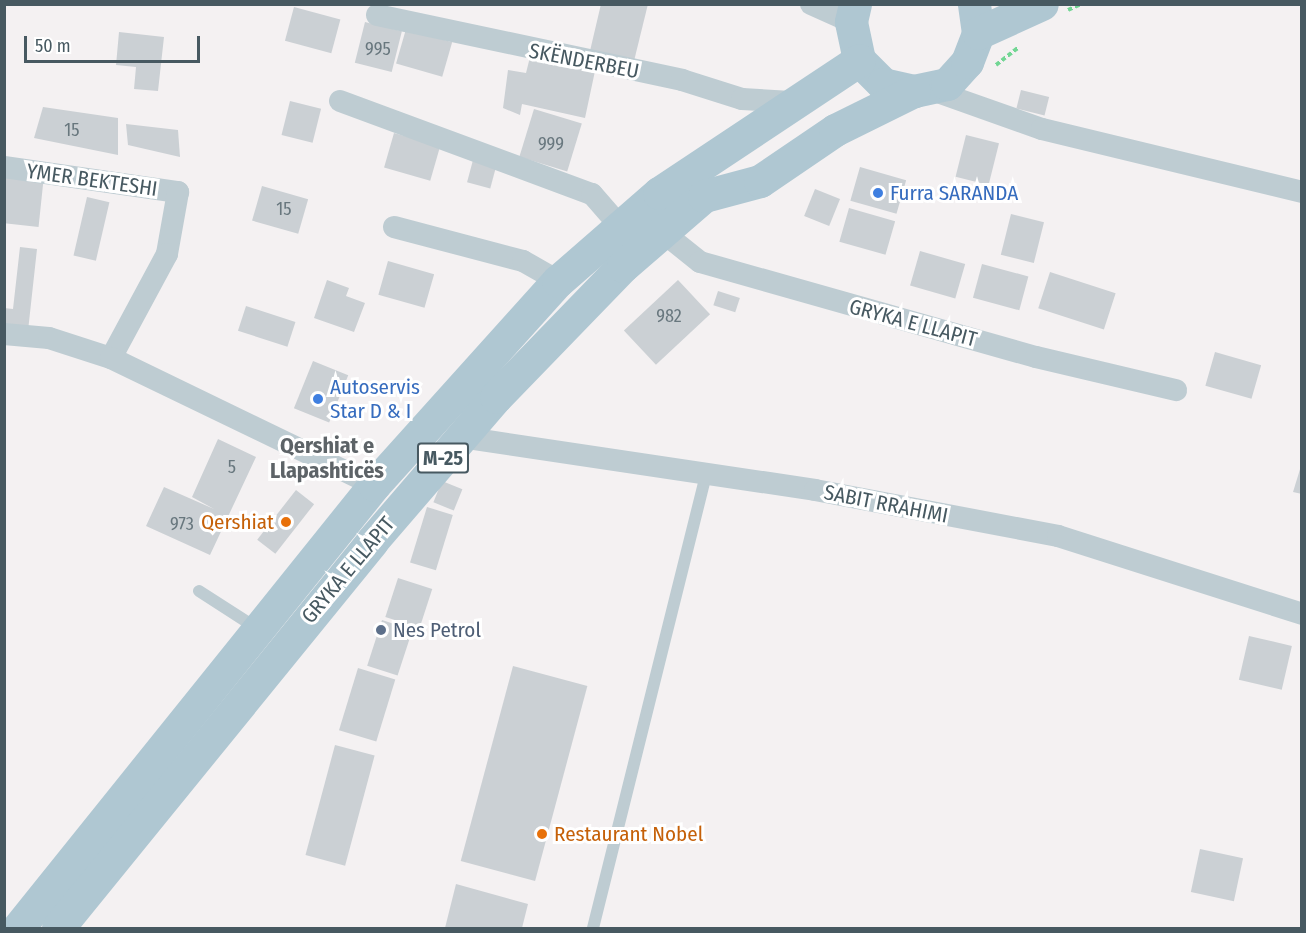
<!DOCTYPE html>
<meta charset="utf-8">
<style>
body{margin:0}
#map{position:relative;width:1306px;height:933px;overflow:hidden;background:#f4f1f2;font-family:"Fira Sans Condensed",sans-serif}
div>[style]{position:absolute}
.building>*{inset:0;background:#cbd0d4;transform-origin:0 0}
.path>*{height:4px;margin-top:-2px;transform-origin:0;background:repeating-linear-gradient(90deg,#72d694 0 4.5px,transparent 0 7.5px)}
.service>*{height:12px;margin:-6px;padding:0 6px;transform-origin:6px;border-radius:6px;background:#beccd2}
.minor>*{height:22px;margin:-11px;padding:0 11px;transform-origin:11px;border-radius:11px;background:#beccd2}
.primary>*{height:33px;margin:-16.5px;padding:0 16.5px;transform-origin:16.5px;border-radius:16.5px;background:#afc7d2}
.dots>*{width:16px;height:16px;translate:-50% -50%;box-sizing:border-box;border:3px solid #fff;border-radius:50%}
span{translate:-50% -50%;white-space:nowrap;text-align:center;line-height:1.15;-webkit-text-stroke:6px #fff;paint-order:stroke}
.number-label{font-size:18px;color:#68777e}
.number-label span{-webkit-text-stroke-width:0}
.shield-label span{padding:2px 4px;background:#fff;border:2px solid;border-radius:4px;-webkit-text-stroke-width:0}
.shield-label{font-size:20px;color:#475961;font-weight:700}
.street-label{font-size:21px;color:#475961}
.shop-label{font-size:21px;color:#366cbe}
.left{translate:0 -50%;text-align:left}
.food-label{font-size:21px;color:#c56008}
.right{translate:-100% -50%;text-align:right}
.service-label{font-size:21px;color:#4e5e75}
.neighbourhood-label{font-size:22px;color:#5d6367;font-weight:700}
.frame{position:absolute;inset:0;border:6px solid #475961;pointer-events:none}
.scale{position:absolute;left:24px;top:36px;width:176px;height:27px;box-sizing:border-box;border:3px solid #475961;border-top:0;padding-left:8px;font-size:18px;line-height:21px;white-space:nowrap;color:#475961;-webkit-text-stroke:4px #fff;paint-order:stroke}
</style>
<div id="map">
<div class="building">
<div style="clip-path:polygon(601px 4px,648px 4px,634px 61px,590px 51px)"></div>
<div style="left:294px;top:7px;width:48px;height:35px;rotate:15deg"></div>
<div style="left:365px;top:22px;width:38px;height:42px;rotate:14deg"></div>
<div style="left:406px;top:29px;width:48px;height:36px;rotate:16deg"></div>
<div style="clip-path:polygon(119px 32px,164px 37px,158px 91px,134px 89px,136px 67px,116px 65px)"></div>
<div style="clip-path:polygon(530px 57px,595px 71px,585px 118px,522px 104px,520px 115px,503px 108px,508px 70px,526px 73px)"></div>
<div style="left:1021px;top:90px;width:29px;height:19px;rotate:14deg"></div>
<div style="left:290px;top:101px;width:32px;height:35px;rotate:14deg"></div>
<div style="clip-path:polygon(43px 107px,118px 118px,118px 155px,34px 138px)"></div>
<div style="left:534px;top:109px;width:50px;height:50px;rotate:17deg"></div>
<div style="clip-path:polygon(126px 124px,178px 130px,180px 157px,128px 145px)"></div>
<div style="left:394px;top:133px;width:48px;height:36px;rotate:16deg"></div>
<div style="left:966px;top:135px;width:34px;height:43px;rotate:14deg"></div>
<div style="left:473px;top:160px;width:24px;height:23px;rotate:15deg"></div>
<div style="left:860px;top:167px;width:48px;height:35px;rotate:16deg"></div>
<div style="left:4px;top:173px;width:40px;height:50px;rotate:6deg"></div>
<div style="left:262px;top:186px;width:48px;height:36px;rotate:16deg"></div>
<div style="left:815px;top:189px;width:27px;height:29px;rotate:22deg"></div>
<div style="left:87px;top:197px;width:23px;height:60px;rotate:13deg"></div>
<div style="left:849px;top:208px;width:48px;height:35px;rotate:16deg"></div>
<div style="left:1011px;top:214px;width:34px;height:42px;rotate:14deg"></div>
<div style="clip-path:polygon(20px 247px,37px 249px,28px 331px,4px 328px,4px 308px,13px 309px)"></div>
<div style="left:920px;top:251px;width:47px;height:36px;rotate:16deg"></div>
<div style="left:388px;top:261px;width:48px;height:35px;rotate:16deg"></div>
<div style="left:982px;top:264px;width:48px;height:35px;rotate:15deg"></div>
<div style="left:1050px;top:272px;width:69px;height:38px;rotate:18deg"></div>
<div style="clip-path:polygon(327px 280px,349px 288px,346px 296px,365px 303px,354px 332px,314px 318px)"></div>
<div style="left:678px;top:280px;width:47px;height:74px;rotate:47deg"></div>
<div style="left:718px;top:291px;width:23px;height:15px;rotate:18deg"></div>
<div style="left:246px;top:306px;width:52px;height:26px;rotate:18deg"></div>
<div style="left:1215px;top:352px;width:48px;height:35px;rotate:16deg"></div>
<div style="left:313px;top:361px;width:38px;height:51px;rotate:22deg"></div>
<div style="clip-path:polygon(218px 439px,256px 457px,210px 555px,146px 526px,164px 487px,214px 509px,192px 497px)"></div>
<div style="clip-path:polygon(1301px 466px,1302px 466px,1302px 494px,1293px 492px)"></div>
<div style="left:442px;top:481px;width:22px;height:23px;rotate:22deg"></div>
<div style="left:296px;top:490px;width:23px;height:63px;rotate:38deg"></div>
<div style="left:427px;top:507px;width:27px;height:58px;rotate:17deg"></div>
<div style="left:398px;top:578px;width:36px;height:41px;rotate:18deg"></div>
<div style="left:382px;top:620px;width:32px;height:48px;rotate:18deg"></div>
<div style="left:1249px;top:636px;width:44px;height:45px;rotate:13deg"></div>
<div style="left:513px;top:666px;width:77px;height:202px;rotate:15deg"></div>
<div style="left:358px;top:668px;width:39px;height:65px;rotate:17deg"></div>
<div style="left:335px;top:745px;width:41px;height:114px;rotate:15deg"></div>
<div style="left:1200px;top:849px;width:44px;height:44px;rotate:12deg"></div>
<div style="clip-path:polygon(456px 884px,528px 904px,522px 928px,445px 928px)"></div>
</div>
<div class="path">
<div style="left:1068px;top:10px;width:14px;rotate:-25deg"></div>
<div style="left:996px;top:65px;width:29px;rotate:-38deg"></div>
</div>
<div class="service">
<div style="left:199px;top:591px;width:70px;rotate:32.8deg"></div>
<div style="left:593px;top:928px;width:466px;rotate:-76deg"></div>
</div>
<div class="minor">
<div style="left:811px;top:4px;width:44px;rotate:24.2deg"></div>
<div style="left:377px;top:15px;width:312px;rotate:12deg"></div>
<div style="left:682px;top:80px;width:63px;rotate:17.6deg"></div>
<div style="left:742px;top:99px;width:49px;rotate:3.5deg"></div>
<div style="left:929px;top:89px;width:120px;rotate:19.5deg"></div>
<div style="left:1042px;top:129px;width:268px;rotate:13.6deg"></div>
<div style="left:340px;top:101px;width:269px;rotate:20.3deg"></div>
<div style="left:592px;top:194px;width:41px;rotate:48.9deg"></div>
<div style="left:4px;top:167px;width:176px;rotate:8.2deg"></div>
<div style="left:178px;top:192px;width:63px;rotate:100.1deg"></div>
<div style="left:167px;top:254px;width:118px;rotate:118.3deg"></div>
<div style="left:394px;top:227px;width:133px;rotate:14.8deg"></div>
<div style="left:523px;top:261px;width:40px;rotate:29.7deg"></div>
<div style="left:660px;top:230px;width:51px;rotate:38.7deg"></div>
<div style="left:700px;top:262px;width:349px;rotate:15.8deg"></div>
<div style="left:1036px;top:357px;width:144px;rotate:13.3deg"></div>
<div style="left:4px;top:334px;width:45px;rotate:5.1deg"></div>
<div style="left:49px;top:338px;width:65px;rotate:17.9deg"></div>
<div style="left:111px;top:358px;width:292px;rotate:25.8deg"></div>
<div style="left:461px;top:437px;width:358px;rotate:8.5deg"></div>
<div style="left:815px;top:490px;width:247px;rotate:10.7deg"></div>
<div style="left:1058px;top:536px;width:256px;rotate:17.7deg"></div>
</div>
<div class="primary">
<div style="left:855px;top:4px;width:18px;rotate:103deg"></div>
<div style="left:851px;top:22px;width:39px;rotate:78deg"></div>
<div style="left:859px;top:60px;width:34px;rotate:45deg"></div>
<div style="left:883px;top:84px;width:32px;rotate:13deg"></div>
<div style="left:914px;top:91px;width:34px;rotate:-12deg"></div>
<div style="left:947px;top:84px;width:30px;rotate:-48deg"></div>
<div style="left:967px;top:62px;width:31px;rotate:-69deg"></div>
<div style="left:978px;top:33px;width:29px;rotate:-98deg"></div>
<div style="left:978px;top:33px;width:70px;rotate:-24.4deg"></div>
<div style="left:18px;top:928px;width:568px;rotate:-51.21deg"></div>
<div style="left:374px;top:485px;width:275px;rotate:-48deg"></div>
<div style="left:558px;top:281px;width:134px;rotate:-41.1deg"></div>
<div style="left:659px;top:193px;width:240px;rotate:-33.6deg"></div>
<div style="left:58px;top:928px;width:498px;rotate:-50.9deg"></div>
<div style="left:372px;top:541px;width:190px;rotate:-49.3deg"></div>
<div style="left:496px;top:397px;width:182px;rotate:-45.9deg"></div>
<div style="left:623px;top:266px;width:107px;rotate:-40.8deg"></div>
<div style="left:704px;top:196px;width:58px;rotate:-15deg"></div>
<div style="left:760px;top:181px;width:91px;rotate:-34.2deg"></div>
<div style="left:835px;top:130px;width:88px;rotate:-26.3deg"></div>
</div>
<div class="dots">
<div style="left:878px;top:193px;background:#3f7fe0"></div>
<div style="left:318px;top:399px;background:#3f7fe0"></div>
<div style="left:286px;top:522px;background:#e8710a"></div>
<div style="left:381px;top:630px;background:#5c6f8a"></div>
<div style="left:542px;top:834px;background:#e8710a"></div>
</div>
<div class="number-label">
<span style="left:378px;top:49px">995</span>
<span style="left:72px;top:130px">15</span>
<span style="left:551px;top:144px">999</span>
<span style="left:284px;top:209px">15</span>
<span style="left:669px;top:316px">982</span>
<span style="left:232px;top:467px">5</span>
<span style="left:182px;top:524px">973</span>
</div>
<div class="shield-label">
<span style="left:443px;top:458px">M-25</span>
</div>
<div class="street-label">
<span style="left:584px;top:61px;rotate:11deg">SKËNDERBEU</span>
<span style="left:92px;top:180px;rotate:8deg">YMER BEKTESHI</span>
<span style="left:913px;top:323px;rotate:15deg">GRYKA E LLAPIT</span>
<span style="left:886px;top:504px;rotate:11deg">SABIT RRAHIMI</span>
<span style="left:348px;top:570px;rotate:-50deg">GRYKA E LLAPIT</span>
</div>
<div class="shop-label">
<span class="left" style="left:890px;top:193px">Furra SARANDA</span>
<span class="left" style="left:330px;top:399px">Autoservis<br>Star D &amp; I</span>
</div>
<div class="food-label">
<span class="right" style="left:274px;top:522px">Qershiat</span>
<span class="left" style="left:554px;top:834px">Restaurant Nobel</span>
</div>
<div class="service-label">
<span class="left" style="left:393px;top:630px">Nes Petrol</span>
</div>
<div class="neighbourhood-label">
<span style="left:327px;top:458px">Qershiat e<br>Llapashticës</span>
</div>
<div class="frame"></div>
<div class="scale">50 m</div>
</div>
